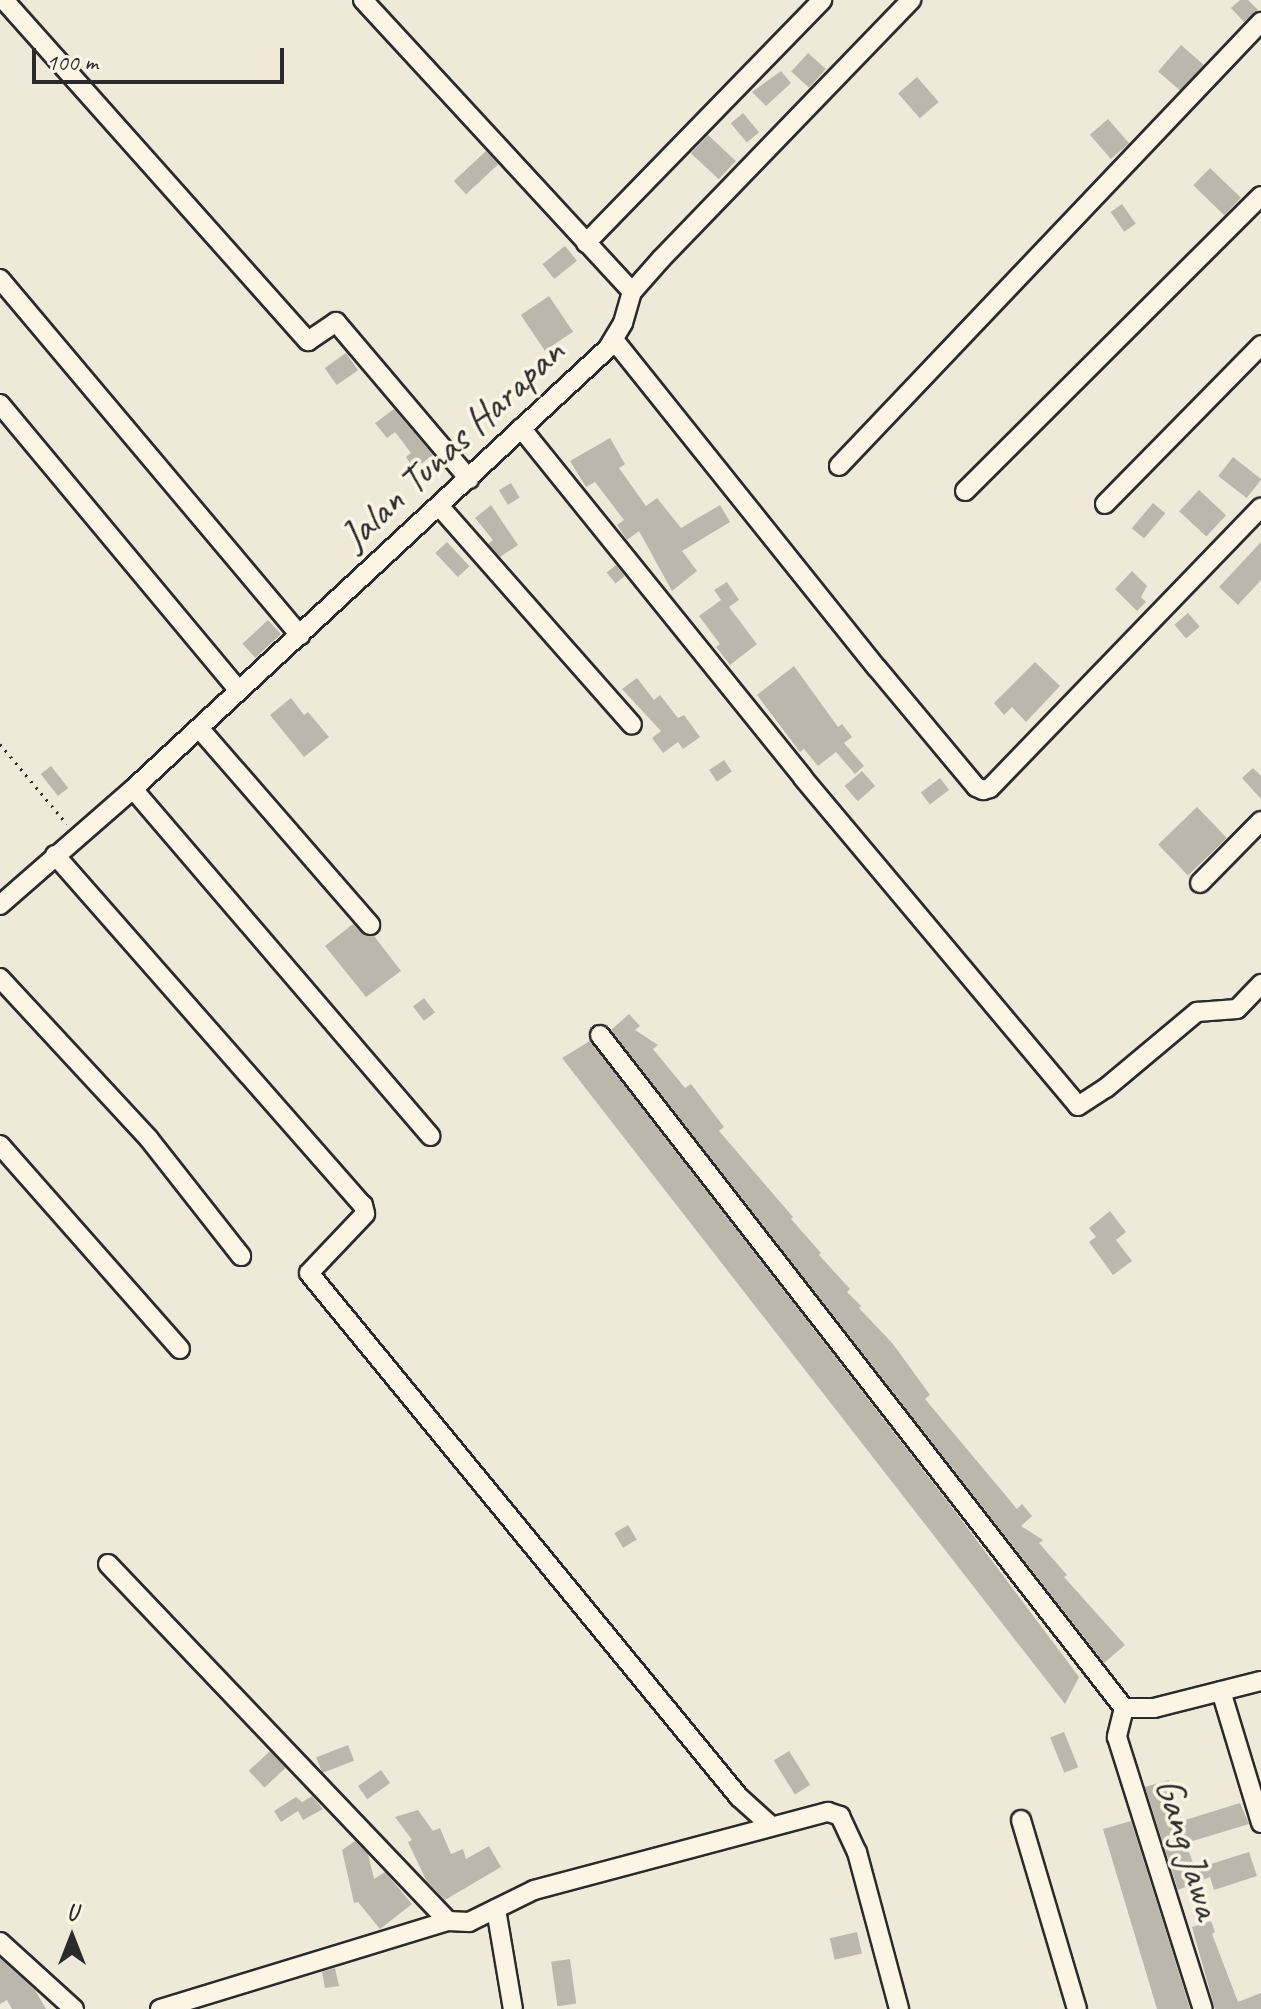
<!DOCTYPE html>
<style>
body{margin:0}
#map{position:relative;width:1261px;height:2009px;overflow:hidden;background:#efe9da;font-family:Caveat,sans-serif}
div>[style]{position:absolute}
.building>*{inset:0;background:#bcb7ac;transform-origin:0 0}
.path>*{height:3px;margin-top:-1.5px;transform-origin:0;background:repeating-linear-gradient(90deg,#2b2b2b 0 2px,transparent 0 8px)}
.roads{filter:drop-shadow(2px 0 #2b2b2b) drop-shadow(-2px 0 #2b2b2b) drop-shadow(0 2px #2b2b2b) drop-shadow(0 -2px #2b2b2b)}
.minor>*{height:18px;margin:-9px;padding:0 9px;transform-origin:9px;border-radius:9px;background:#fcf5e5}
span{translate:-50% -50%;white-space:nowrap;text-align:center;line-height:1.15;-webkit-text-stroke:7px #fcf5e5;paint-order:stroke}
.street-label{font-size:40px;color:#2b2b2b}
.north{position:absolute;left:32px;top:1897px;width:80px;height:80px;-webkit-text-stroke:6px #fcf5e5;paint-order:stroke;rotate:0deg;font-size:22px;font-weight:700;line-height:32px;text-align:center;color:#2b2b2b}
.north::after{content:'';display:block;margin:auto;width:28px;height:36px;background:#2b2b2b;clip-path:polygon(50% 0,100% 100%,50% 72%,0 100%)}
.scale{position:absolute;left:32px;top:48px;width:252px;height:36px;box-sizing:border-box;border:4px solid #2b2b2b;border-top:0;padding-left:10px;font-size:24px;line-height:28px;white-space:nowrap;color:#2b2b2b;-webkit-text-stroke:6px #fcf5e5;paint-order:stroke}
</style>
<div id="map">
<div class="building">
<div style="clip-path:polygon(1240px 0,1248px 0,1258px 10px,1244px 22px,1231px 8px)"></div>
<div style="left:1181px;top:45px;width:30px;height:35px;rotate:41deg"></div>
<div style="left:808px;top:53px;width:24px;height:25px;rotate:42deg"></div>
<div style="clip-path:polygon(781px 71px,791px 83px,766px 106px,752px 92px)"></div>
<div style="left:917px;top:77px;width:33px;height:25px;rotate:49deg"></div>
<div style="left:743px;top:113px;width:25px;height:16px;rotate:50deg"></div>
<div style="left:1108px;top:119px;width:32px;height:24px;rotate:49deg"></div>
<div style="left:708px;top:135px;width:38px;height:25px;rotate:43deg"></div>
<div style="left:486px;top:151px;width:18px;height:44px;rotate:47deg"></div>
<div style="left:1210px;top:168px;width:43px;height:24px;rotate:44deg"></div>
<div style="left:1122px;top:204px;width:24px;height:14px;rotate:55deg"></div>
<div style="left:565px;top:246px;width:19px;height:29px;rotate:51deg"></div>
<div style="left:549px;top:296px;width:43px;height:34px;rotate:56deg"></div>
<div style="left:346px;top:353px;width:21px;height:26px;rotate:55deg"></div>
<div style="clip-path:polygon(394px 409px,433px 455px,414px 469px,406px 457px,411px 453px,395px 432px,387px 438px,375px 423px)"></div>
<div style="clip-path:polygon(610px 438px,625px 464px,619px 468px,646px 506px,657px 498px,681px 528px,720px 505px,730px 522px,682px 551px,697px 571px,672px 591px,639px 531px,627px 540px,617px 525px,624px 520px,595px 482px,586px 487px,570px 461px)"></div>
<div style="left:1233px;top:457px;width:36px;height:24px;rotate:38deg"></div>
<div style="left:511px;top:483px;width:17px;height:14px;rotate:59deg"></div>
<div style="left:1199px;top:490px;width:37px;height:29px;rotate:43deg"></div>
<div style="left:1153px;top:503px;width:16px;height:33px;rotate:40deg"></div>
<div style="clip-path:polygon(491px 505px,518px 545px,500px 557px,488px 544px,493px 540px,475px 518px)"></div>
<div style="left:447px;top:542px;width:33px;height:16px;rotate:47deg"></div>
<div style="clip-path:polygon(1261px 542px,1261px 580px,1238px 605px,1219px 587px)"></div>
<div style="left:616px;top:565px;width:14px;height:12px;rotate:51deg"></div>
<div style="clip-path:polygon(1132px 571px,1147px 586px,1141px 597px,1146px 602px,1137px 611px,1115px 589px)"></div>
<div style="clip-path:polygon(727px 582px,739px 600px,729px 607px,757px 644px,730px 665px,716px 647px,720px 644px,699px 616px,721px 600px,714px 590px)"></div>
<div style="left:1188px;top:613px;width:18px;height:18px;rotate:49deg"></div>
<div style="left:268px;top:620px;width:19px;height:35px;rotate:47deg"></div>
<div style="clip-path:polygon(1035px 662px,1060px 686px,1026px 722px,1012px 707px,1004px 715px,994px 703px)"></div>
<div style="clip-path:polygon(794px 666px,838px 727px,842px 724px,852px 737px,844px 743px,864px 766px,855px 774px,836px 752px,818px 766px,804px 749px,800px 752px,757px 695px)"></div>
<div style="clip-path:polygon(637px 678px,654px 700px,660px 695px,678px 718px,684px 715px,700px 737px,683px 749px,678px 742px,663px 753px,652px 738px,661px 731px,622px 689px)"></div>
<div style="clip-path:polygon(291px 698px,304px 715px,308px 712px,329px 737px,304px 757px,270px 715px)"></div>
<div style="left:724px;top:760px;width:14px;height:18px;rotate:56deg"></div>
<div style="left:51px;top:766px;width:28px;height:13px;rotate:52deg"></div>
<div style="clip-path:polygon(1253px 768px,1261px 776px,1261px 799px,1242px 778px)"></div>
<div style="left:862px;top:771px;width:20px;height:23px;rotate:49deg"></div>
<div style="left:940px;top:778px;width:15px;height:24px;rotate:53deg"></div>
<div style="left:1197px;top:807px;width:43px;height:54px;rotate:46deg"></div>
<div style="clip-path:polygon(353px 924px,365px 936px,374px 936px,401px 971px,366px 997px,325px 946px)"></div>
<div style="left:424px;top:998px;width:18px;height:14px;rotate:52deg"></div>
<div style="clip-path:polygon(629px 1014px,640px 1026px,635px 1030px,658px 1045px,653px 1049px,685px 1088px,691px 1084px,724px 1127px,719px 1131px,793px 1217px,791px 1219px,821px 1253px,819px 1255px,850px 1289px,847px 1292px,861px 1306px,859px 1308px,893px 1344px,930px 1395px,925px 1399px,1017px 1509px,1022px 1504px,1032px 1516px,1021px 1526px,1043px 1540px,1039px 1543px,1067px 1575px,1064px 1577px,1125px 1645px,1104px 1663px,611px 1030px)"></div>
<div style="clip-path:polygon(590px 1041px,954px 1510px,1079px 1677px,1065px 1704px,562px 1058px)"></div>
<div style="clip-path:polygon(1110px 1211px,1126px 1232px,1116px 1240px,1132px 1261px,1113px 1275px,1089px 1242px,1096px 1237px,1089px 1228px)"></div>
<div style="left:628px;top:1525px;width:17px;height:16px;rotate:59deg"></div>
<div style="left:1064px;top:1732px;width:38px;height:15px;rotate:68deg"></div>
<div style="left:348px;top:1745px;width:17px;height:34px;rotate:69deg"></div>
<div style="left:270px;top:1751px;width:23px;height:29px;rotate:47deg"></div>
<div style="left:789px;top:1751px;width:40px;height:18px;rotate:58deg"></div>
<div style="left:381px;top:1770px;width:16px;height:28px;rotate:55deg"></div>
<div style="clip-path:polygon(1169px 1780px,1182px 1821px,1240px 1803px,1249px 1824px,1186px 1843px,1195px 1869px,1249px 1852px,1257px 1876px,1214px 1890px,1210px 1877px,1178px 1890px,1145px 1787px)"></div>
<div style="clip-path:polygon(312px 1796px,323px 1809px,303px 1820px,298px 1811px,281px 1822px,274px 1811px,296px 1797px,302px 1802px)"></div>
<div style="clip-path:polygon(418px 1810px,433px 1831px,440px 1828px,451px 1854px,463px 1849px,466px 1859px,489px 1846px,501px 1867px,445px 1900px,426px 1880px,408px 1842px,412px 1840px,395px 1817px)"></div>
<div style="clip-path:polygon(1131px 1821px,1172px 1951px,1190px 2009px,1157px 2009px,1103px 1829px)"></div>
<div style="clip-path:polygon(355px 1841px,368px 1854px,374px 1879px,385px 1872px,412px 1904px,380px 1929px,358px 1902px,354px 1903px,342px 1850px)"></div>
<div style="clip-path:polygon(1211px 1921px,1215px 1932px,1212px 1934px,1238px 2002px,1261px 1993px,1261px 2009px,1215px 2009px,1192px 1927px)"></div>
<div style="left:857px;top:1932px;width:22px;height:28px;rotate:77deg"></div>
<div style="clip-path:polygon(0 1958px,35px 1990px,46px 2009px,12px 2009px,7px 2000px,0 2004px)"></div>
<div style="left:570px;top:1959px;width:45px;height:19px;rotate:82deg"></div>
<div style="clip-path:polygon(335px 1968px,339px 1986px,325px 1988px,322px 1972px)"></div>
</div>
<div class="path">
<div style="left:0;top:744px;width:104px;rotate:50.1deg"></div>
</div>
<div class="roads">
<div class="minor">
<div style="left:4px;top:0;width:457px;rotate:48.3deg"></div>
<div style="left:308px;top:341px;width:34px;rotate:-34deg"></div>
<div style="left:336px;top:322px;width:206px;rotate:49.7deg"></div>
<div style="left:363px;top:0;width:397px;rotate:47.3deg"></div>
<div style="left:586px;top:243px;width:339px;rotate:-45.8deg"></div>
<div style="left:0;top:279px;width:466px;rotate:49.9deg"></div>
<div style="left:614px;top:340px;width:420px;rotate:51.3deg"></div>
<div style="left:877px;top:668px;width:155px;rotate:50.2deg"></div>
<div style="left:976px;top:787px;width:8px;rotate:23deg"></div>
<div style="left:983px;top:790px;width:7px;rotate:-16deg"></div>
<div style="left:990px;top:788px;width:390px;rotate:-46deg"></div>
<div style="left:0;top:404px;width:373px;rotate:50.2deg"></div>
<div style="left:521px;top:428px;width:449px;rotate:51.1deg"></div>
<div style="left:803px;top:778px;width:428px;rotate:50deg"></div>
<div style="left:1078px;top:1106px;width:33px;rotate:-33deg"></div>
<div style="left:1106px;top:1088px;width:119px;rotate:-39.9deg"></div>
<div style="left:1197px;top:1012px;width:40px;rotate:-4.3deg"></div>
<div style="left:1237px;top:1009px;width:35px;rotate:-46deg"></div>
<div style="left:839px;top:466px;width:613px;rotate:-46.46deg"></div>
<div style="left:965px;top:491px;width:418px;rotate:-44.9deg"></div>
<div style="left:1105px;top:504px;width:223px;rotate:-45.5deg"></div>
<div style="left:440px;top:507px;width:290px;rotate:48.6deg"></div>
<div style="left:199px;top:728px;width:261px;rotate:49deg"></div>
<div style="left:133px;top:789px;width:457px;rotate:49.4deg"></div>
<div style="left:55px;top:855px;width:466px;rotate:48.7deg"></div>
<div style="left:363px;top:1205px;width:9px;rotate:77deg"></div>
<div style="left:365px;top:1214px;width:81px;rotate:133.5deg"></div>
<div style="left:309px;top:1273px;width:678px;rotate:50.63deg"></div>
<div style="left:739px;top:1797px;width:42px;rotate:42.1deg"></div>
<div style="left:1200px;top:883px;width:87px;rotate:-45.5deg"></div>
<div style="left:0;top:905px;width:176px;rotate:-41.1deg"></div>
<div style="left:133px;top:789px;width:648px;rotate:-42.87deg"></div>
<div style="left:608px;top:348px;width:29px;rotate:-59deg"></div>
<div style="left:623px;top:323px;width:32px;rotate:-74deg"></div>
<div style="left:632px;top:292px;width:45px;rotate:-48.6deg"></div>
<div style="left:662px;top:258px;width:359px;rotate:-46deg"></div>
<div style="left:0;top:978px;width:219px;rotate:47.2deg"></div>
<div style="left:149px;top:1139px;width:149px;rotate:51.8deg"></div>
<div style="left:600px;top:1035px;width:853px;rotate:52.1deg"></div>
<div style="left:1124px;top:1708px;width:30px"></div>
<div style="left:1154px;top:1708px;width:110px;rotate:-14.2deg"></div>
<div style="left:0;top:1145px;width:272px;rotate:48.6deg"></div>
<div style="left:108px;top:1564px;width:493px;rotate:46.4deg"></div>
<div style="left:448px;top:1921px;width:21px;rotate:3deg"></div>
<div style="left:469px;top:1922px;width:72px;rotate:-26.2deg"></div>
<div style="left:534px;top:1890px;width:304px;rotate:-14.9deg"></div>
<div style="left:828px;top:1812px;width:13px;rotate:18deg"></div>
<div style="left:840px;top:1816px;width:40px;rotate:65deg"></div>
<div style="left:857px;top:1852px;width:163px;rotate:75deg"></div>
<div style="left:1221px;top:1691px;width:138px;rotate:73.1deg"></div>
<div style="left:1124px;top:1708px;width:30px;rotate:104deg"></div>
<div style="left:1117px;top:1737px;width:285px;rotate:72.5deg"></div>
<div style="left:1021px;top:1820px;width:197px;rotate:73.5deg"></div>
<div style="left:496px;top:1909px;width:101px;rotate:80.4deg"></div>
<div style="left:0;top:1942px;width:100px;rotate:42.2deg"></div>
<div style="left:160px;top:2009px;width:301px;rotate:-17deg"></div>
</div>
</div>
<div class="street-label">
<span style="left:452px;top:444px;rotate:-43deg">Jalan Tunas Harapan</span>
<span style="left:1189px;top:1848px;rotate:73deg">Gang Jawa</span>
</div>
<div class="north">U</div>
<div class="scale">100 m</div>
</div>
